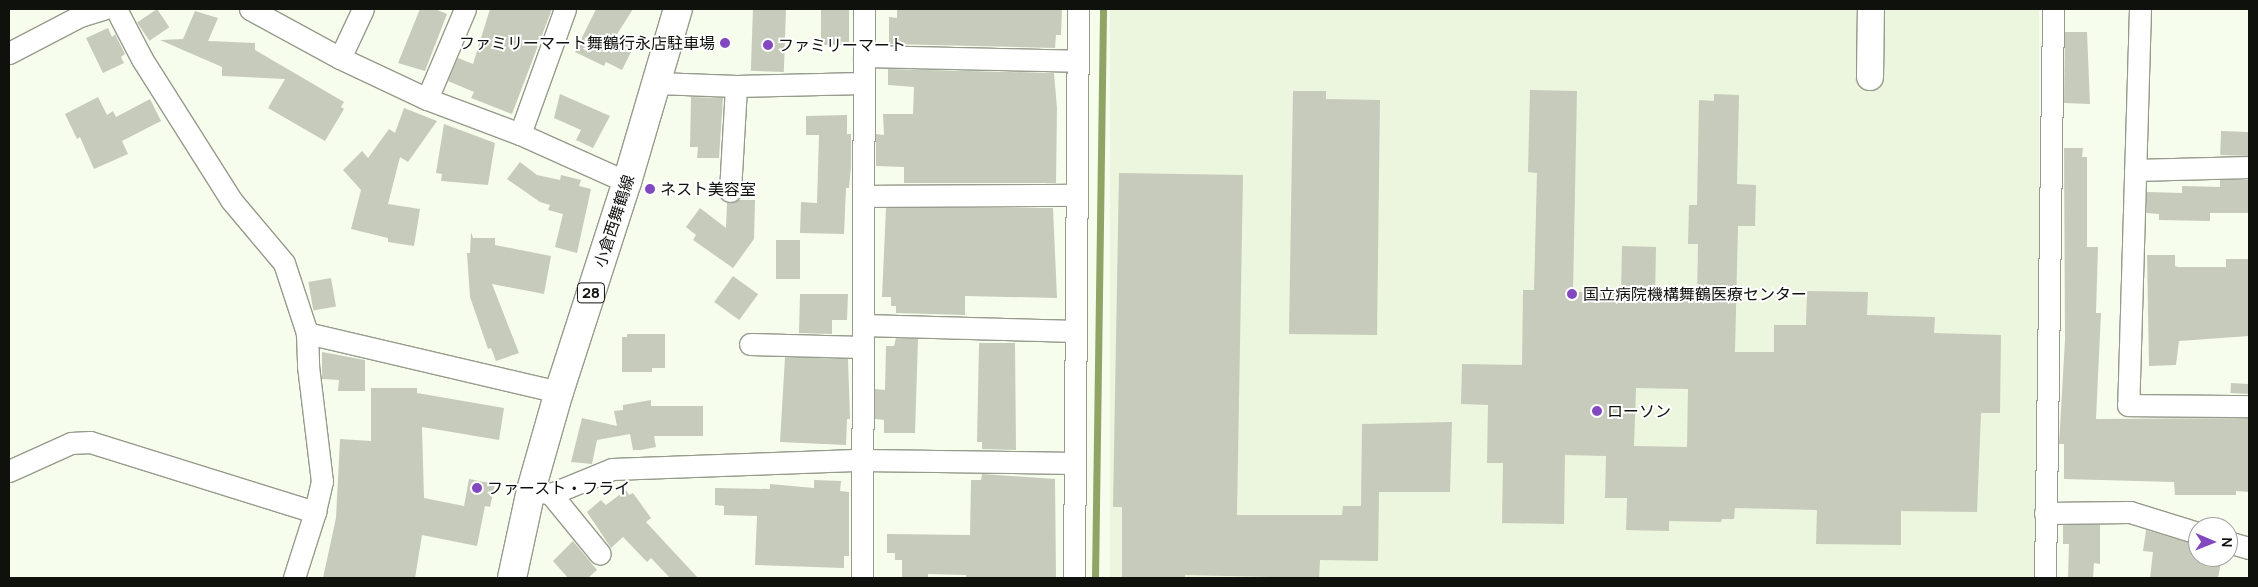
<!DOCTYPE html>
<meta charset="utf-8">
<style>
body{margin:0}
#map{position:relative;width:2258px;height:587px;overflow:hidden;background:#f7fded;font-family:Manrope,"Noto Sans JP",sans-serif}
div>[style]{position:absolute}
.built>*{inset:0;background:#ecf5dd;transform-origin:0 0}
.stream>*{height:7px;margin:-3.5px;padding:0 3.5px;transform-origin:3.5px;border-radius:3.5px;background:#90a465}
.building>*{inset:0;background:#c6cbbb;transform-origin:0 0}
.roads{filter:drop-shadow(1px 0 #969b8c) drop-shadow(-1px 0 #969b8c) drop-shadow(0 1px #969b8c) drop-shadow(0 -1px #969b8c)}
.minor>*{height:21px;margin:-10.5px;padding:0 10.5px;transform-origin:10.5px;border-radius:10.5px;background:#fff}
.tertiary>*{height:26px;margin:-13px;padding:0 13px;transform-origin:13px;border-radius:13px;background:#fff}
.primary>*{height:28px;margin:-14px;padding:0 14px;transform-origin:14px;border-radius:14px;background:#fff}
.dots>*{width:14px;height:14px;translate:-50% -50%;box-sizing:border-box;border:2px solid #fff;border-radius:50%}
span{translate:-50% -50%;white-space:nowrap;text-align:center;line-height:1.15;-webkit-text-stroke:4px #fff;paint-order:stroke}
.shield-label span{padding:1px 4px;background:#fff;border:1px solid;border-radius:4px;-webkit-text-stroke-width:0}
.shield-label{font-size:15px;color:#0f110c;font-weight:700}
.poi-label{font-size:16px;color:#0f110c}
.right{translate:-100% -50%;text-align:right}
.left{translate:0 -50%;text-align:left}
.street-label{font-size:16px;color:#0f110c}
.frame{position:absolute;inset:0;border:10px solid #0f110c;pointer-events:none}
.north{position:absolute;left:2188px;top:517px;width:50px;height:50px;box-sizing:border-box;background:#fff;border:1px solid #9fa09e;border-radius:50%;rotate:91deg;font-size:14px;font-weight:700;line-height:20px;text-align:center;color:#0f110c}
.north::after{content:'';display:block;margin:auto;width:18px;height:22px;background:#8148bf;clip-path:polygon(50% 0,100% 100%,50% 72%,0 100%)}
</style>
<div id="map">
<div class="built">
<div style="left:1110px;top:9px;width:929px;height:569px"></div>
</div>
<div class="stream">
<div style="left:1095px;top:578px;width:569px;rotate:-89.19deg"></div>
</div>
<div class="building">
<div style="left:157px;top:9px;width:22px;height:24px;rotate:56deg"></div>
<div style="clip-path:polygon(420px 9px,435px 9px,447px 14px,425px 71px,398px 63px)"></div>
<div style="clip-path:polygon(490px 9px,552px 9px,512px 114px,471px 98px,474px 92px,448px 81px,458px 58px,473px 64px)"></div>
<div style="clip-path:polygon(596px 9px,633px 9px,614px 39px,633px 48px,622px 70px,606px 62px,604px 66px,575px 52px)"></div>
<div style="left:786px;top:9px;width:63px;height:33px;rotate:92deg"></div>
<div style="left:821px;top:9px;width:28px;height:36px"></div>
<div style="clip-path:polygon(897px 9px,1062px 9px,1061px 35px,1056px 35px,1055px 48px,889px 44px,889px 17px,897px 18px)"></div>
<div style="clip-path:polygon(195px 11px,218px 18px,208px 41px,255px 43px,255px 50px,344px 102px,341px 107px,344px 109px,325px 141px,268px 108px,285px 79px,222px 76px,222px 67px,160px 40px,183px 39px)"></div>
<div style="clip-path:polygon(108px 28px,112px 37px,115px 34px,125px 54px,121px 57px,124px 63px,103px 73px,86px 38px)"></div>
<div style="clip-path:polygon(2065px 32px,2087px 32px,2090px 104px,2064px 103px)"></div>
<div style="clip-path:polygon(888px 69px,1054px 73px,1057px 108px,1056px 183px,904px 183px,904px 167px,876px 166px,876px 134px,884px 135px,883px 114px,913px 114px,914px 87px,888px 85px)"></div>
<div style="clip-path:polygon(evenodd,1530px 90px,1577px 91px,1573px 292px,1621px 293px,1622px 246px,1656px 247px,1655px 298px,1697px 299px,1698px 244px,1688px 244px,1689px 205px,1697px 205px,1699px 100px,1714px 101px,1714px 94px,1739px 95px,1737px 184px,1756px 185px,1755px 226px,1738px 226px,1735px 352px,1774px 352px,1774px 325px,1806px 325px,1807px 291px,1868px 292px,1867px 315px,1935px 317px,1934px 333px,2001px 335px,2000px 413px,1981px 413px,1977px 512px,1901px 511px,1901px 545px,1816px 544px,1817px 510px,1735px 508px,1734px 519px,1722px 519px,1721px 522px,1669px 521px,1669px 531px,1626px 530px,1627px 498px,1605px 498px,1606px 456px,1565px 455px,1564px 524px,1502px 523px,1503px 463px,1487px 463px,1488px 405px,1461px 404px,1462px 364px,1522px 365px,1523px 290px,1534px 290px,1537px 173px,1528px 172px,1530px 90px,1636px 388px,1688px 389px,1687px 447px,1634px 446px,1636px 388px)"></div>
<div style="clip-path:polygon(1293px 91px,1326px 91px,1326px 99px,1380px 100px,1377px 335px,1289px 334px)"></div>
<div style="clip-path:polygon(560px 94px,610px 116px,593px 148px,576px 140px,581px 130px,554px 118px)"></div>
<div style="clip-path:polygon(98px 97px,107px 115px,113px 111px,116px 117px,150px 99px,161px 121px,122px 141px,128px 154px,94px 169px,80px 137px,77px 139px,65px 114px)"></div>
<div style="clip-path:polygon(691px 97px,723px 98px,719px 158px,697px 158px,698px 147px,690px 147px)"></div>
<div style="clip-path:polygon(404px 108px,437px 121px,408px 162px,400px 157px,388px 204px,420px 209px,414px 246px,388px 242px,388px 238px,351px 229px,361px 190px,343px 170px,362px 151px,368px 158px,389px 129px,395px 133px)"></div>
<div style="clip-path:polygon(847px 115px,847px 134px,851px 134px,851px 166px,849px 188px,846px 188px,844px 234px,800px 233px,801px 202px,817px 203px,819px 135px,806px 135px,806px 116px)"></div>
<div style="clip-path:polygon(444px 124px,495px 143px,488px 185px,441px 181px,442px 174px,436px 173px)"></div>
<div style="left:2221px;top:131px;width:28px;height:24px;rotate:2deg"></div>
<div style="clip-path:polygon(2064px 148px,2083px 148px,2082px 157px,2087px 157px,2087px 247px,2098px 247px,2096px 313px,2101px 313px,2096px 419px,2249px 418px,2249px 492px,2236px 491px,2236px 495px,2175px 495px,2174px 482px,2064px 479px,2064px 444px,2059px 444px,2065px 340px)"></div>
<div style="clip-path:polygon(520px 162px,537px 175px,560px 180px,561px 175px,581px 180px,579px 186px,591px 189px,577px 253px,555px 247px,563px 214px,548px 210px,550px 205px,540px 202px,507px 179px)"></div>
<div style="clip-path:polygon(1119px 173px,1243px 175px,1237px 515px,1342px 515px,1343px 506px,1361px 506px,1362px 424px,1452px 422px,1450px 492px,1379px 492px,1378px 561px,1320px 560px,1319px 578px,1185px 575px,1185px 578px,1122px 578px,1122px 507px,1113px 507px)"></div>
<div style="clip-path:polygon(2220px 180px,2249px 180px,2249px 213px,2210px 213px,2210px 221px,2159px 220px,2159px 214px,2146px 213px,2147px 192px,2182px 193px,2182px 186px,2220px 187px)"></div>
<div style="clip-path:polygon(738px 200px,755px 200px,754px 239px,733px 268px,693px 240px,696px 235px,686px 227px,700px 208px,726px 228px,727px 203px)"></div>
<div style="clip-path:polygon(886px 208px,1053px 208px,1057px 298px,965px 296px,965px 315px,896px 313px,896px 306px,891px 306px,891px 297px,882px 297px)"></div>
<div style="clip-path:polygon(471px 232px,473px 238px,495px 238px,495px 245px,551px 256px,544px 294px,492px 284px,519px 353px,496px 361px,491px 348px,488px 349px,470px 297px,467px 253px,470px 253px)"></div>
<div style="left:776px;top:240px;width:24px;height:39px"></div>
<div style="clip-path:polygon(2147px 255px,2175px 255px,2175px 266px,2178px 267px,2226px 267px,2226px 259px,2249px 259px,2249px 336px,2179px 341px,2176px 365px,2149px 366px)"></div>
<div style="left:733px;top:276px;width:31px;height:32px;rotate:36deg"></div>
<div style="left:331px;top:278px;width:29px;height:23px;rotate:80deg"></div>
<div style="clip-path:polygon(800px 294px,848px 294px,847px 320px,832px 320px,832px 334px,799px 333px)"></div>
<div style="clip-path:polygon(627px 334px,665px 334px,665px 368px,652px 368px,652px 372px,622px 372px,622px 337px,627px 337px)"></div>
<div style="clip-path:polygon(896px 338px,918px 339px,915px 433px,884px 433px,884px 420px,875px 419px,875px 389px,885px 390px,886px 346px,894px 346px)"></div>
<div style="clip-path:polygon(979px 343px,1015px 343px,1016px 450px,982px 449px,982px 442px,977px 442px)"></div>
<div style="clip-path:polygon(322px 352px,365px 360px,365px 391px,338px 391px,339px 380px,322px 379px)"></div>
<div style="clip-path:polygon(785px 357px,848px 359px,850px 419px,847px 419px,846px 445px,780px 442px)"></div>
<div style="left:2231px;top:383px;width:18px;height:10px;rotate:3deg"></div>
<div style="clip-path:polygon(371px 388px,417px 388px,417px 393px,504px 408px,499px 440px,422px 427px,424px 498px,464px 506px,469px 479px,495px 484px,490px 507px,485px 506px,477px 546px,422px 535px,415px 578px,323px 578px,336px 518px,340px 439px,371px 441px)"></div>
<div style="clip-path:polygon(651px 400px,651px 406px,703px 406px,703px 436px,654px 436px,656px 447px,641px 450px,633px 450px,630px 434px,597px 440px,592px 464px,571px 462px,582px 418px,617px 426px,614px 411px,623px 410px,623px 405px)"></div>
<div style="clip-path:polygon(982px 474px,1055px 479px,1056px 578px,966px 578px,966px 575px,928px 574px,928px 578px,902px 578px,902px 560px,895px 560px,895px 553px,887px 553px,887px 534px,970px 535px,971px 480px,981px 480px)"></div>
<div style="clip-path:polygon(814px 480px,841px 481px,840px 491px,849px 492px,849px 556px,844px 556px,844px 568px,755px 565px,757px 516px,724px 515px,724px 506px,715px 505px,715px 488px,770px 489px,770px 484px,814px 488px)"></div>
<div style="clip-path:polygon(626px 490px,629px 495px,633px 493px,651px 518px,646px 522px,698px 578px,670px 578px,651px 558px,647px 562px,623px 537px,611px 548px,587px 512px,601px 500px,606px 505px)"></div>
<div style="clip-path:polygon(2063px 525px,2100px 525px,2100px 564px,2094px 563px,2093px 578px,2068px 578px,2069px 544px,2063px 544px)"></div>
<div style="clip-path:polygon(2146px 530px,2198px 545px,2198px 557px,2222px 557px,2218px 578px,2150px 578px,2153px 552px,2143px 551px)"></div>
<div style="clip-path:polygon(573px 541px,597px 570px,588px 578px,568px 578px,553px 561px)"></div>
</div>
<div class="roads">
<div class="minor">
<div style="left:116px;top:9px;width:56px;rotate:62.5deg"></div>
<div style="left:142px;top:59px;width:167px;rotate:57.7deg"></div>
<div style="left:231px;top:200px;width:82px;rotate:49.9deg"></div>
<div style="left:284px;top:263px;width:74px;rotate:71.8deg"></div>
<div style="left:307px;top:333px;width:33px;rotate:88deg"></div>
<div style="left:308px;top:366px;width:116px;rotate:83.1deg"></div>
<div style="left:322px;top:481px;width:32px;rotate:103deg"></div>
<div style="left:250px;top:9px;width:102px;rotate:28.6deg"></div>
<div style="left:340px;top:58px;width:96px;rotate:25.2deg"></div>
<div style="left:427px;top:99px;width:99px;rotate:20.6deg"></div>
<div style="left:520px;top:134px;width:117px;rotate:24.2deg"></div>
<div style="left:2140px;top:9px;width:396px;rotate:91.7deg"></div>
<div style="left:2128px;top:405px;width:121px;rotate:0.5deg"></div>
<div style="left:9px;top:53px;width:80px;rotate:-27.5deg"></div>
<div style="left:80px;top:16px;width:24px;rotate:-17deg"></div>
<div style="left:864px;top:56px;width:214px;rotate:1.3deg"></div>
<div style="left:340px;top:58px;width:54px;rotate:-64.9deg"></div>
<div style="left:657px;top:83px;width:79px;rotate:2.2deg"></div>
<div style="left:736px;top:86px;width:127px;rotate:-1.4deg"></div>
<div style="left:427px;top:99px;width:98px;rotate:-67.1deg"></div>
<div style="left:520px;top:134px;width:133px;rotate:-70.2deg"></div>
<div style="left:2135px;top:170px;width:114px;rotate:-1.5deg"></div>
<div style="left:730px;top:191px;width:105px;rotate:-86.7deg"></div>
<div style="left:863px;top:196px;width:214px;rotate:-0.3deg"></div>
<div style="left:863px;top:325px;width:213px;rotate:1.6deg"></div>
<div style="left:307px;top:333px;width:259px;rotate:13.2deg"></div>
<div style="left:750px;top:344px;width:112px;rotate:1.5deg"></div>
<div style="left:9px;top:471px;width:68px;rotate:-24.3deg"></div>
<div style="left:71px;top:443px;width:19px;rotate:-3deg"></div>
<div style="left:90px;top:442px;width:236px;rotate:17.3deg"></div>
<div style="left:315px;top:512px;width:69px;rotate:107.7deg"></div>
<div style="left:531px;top:490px;width:20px;rotate:11deg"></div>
<div style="left:551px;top:494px;width:66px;rotate:-22.3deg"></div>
<div style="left:612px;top:469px;width:250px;rotate:-2.1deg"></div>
<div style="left:862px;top:460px;width:213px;rotate:0.8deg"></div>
<div style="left:551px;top:494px;width:77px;rotate:50.8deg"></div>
<div style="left:2045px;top:513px;width:85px;rotate:-0.7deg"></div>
<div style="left:2130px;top:512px;width:71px;rotate:17.2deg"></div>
<div style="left:2228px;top:542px;width:22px;rotate:16deg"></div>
<div style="left:862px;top:578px;width:569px;rotate:-89.8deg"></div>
<div style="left:1074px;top:578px;width:569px;rotate:-89.6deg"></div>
<div style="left:2045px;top:578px;width:569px;rotate:-89.19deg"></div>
</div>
<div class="tertiary">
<div style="left:1870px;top:77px;width:68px;rotate:-89.2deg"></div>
</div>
<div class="primary">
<div style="left:512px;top:578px;width:90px;rotate:-77.8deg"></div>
<div style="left:531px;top:490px;width:102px;rotate:-74.1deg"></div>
<div style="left:559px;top:392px;width:221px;rotate:-72.1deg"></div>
<div style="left:627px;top:182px;width:180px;rotate:-73.6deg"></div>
</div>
</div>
<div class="dots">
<div style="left:725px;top:43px;background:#8148bf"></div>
<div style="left:768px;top:45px;background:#8148bf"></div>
<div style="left:650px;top:189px;background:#8148bf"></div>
<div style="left:1572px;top:294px;background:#8148bf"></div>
<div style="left:1597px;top:411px;background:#8148bf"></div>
<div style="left:477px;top:488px;background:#8148bf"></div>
</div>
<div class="shield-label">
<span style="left:591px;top:293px">28</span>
</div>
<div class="poi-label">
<span class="right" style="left:715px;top:43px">ファミリーマート舞鶴行永店駐車場</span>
<span class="left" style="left:778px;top:45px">ファミリーマート</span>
<span class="left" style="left:660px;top:189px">ネスト美容室</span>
<span class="left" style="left:1583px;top:294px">国立病院機構舞鶴医療センター</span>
<span class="left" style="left:1607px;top:411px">ローソン</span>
<span class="left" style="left:487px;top:488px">ファースト・フライ</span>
</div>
<div class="street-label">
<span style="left:614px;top:221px;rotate:-72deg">小倉西舞鶴線</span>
</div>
<div class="frame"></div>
<div class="north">N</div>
</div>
